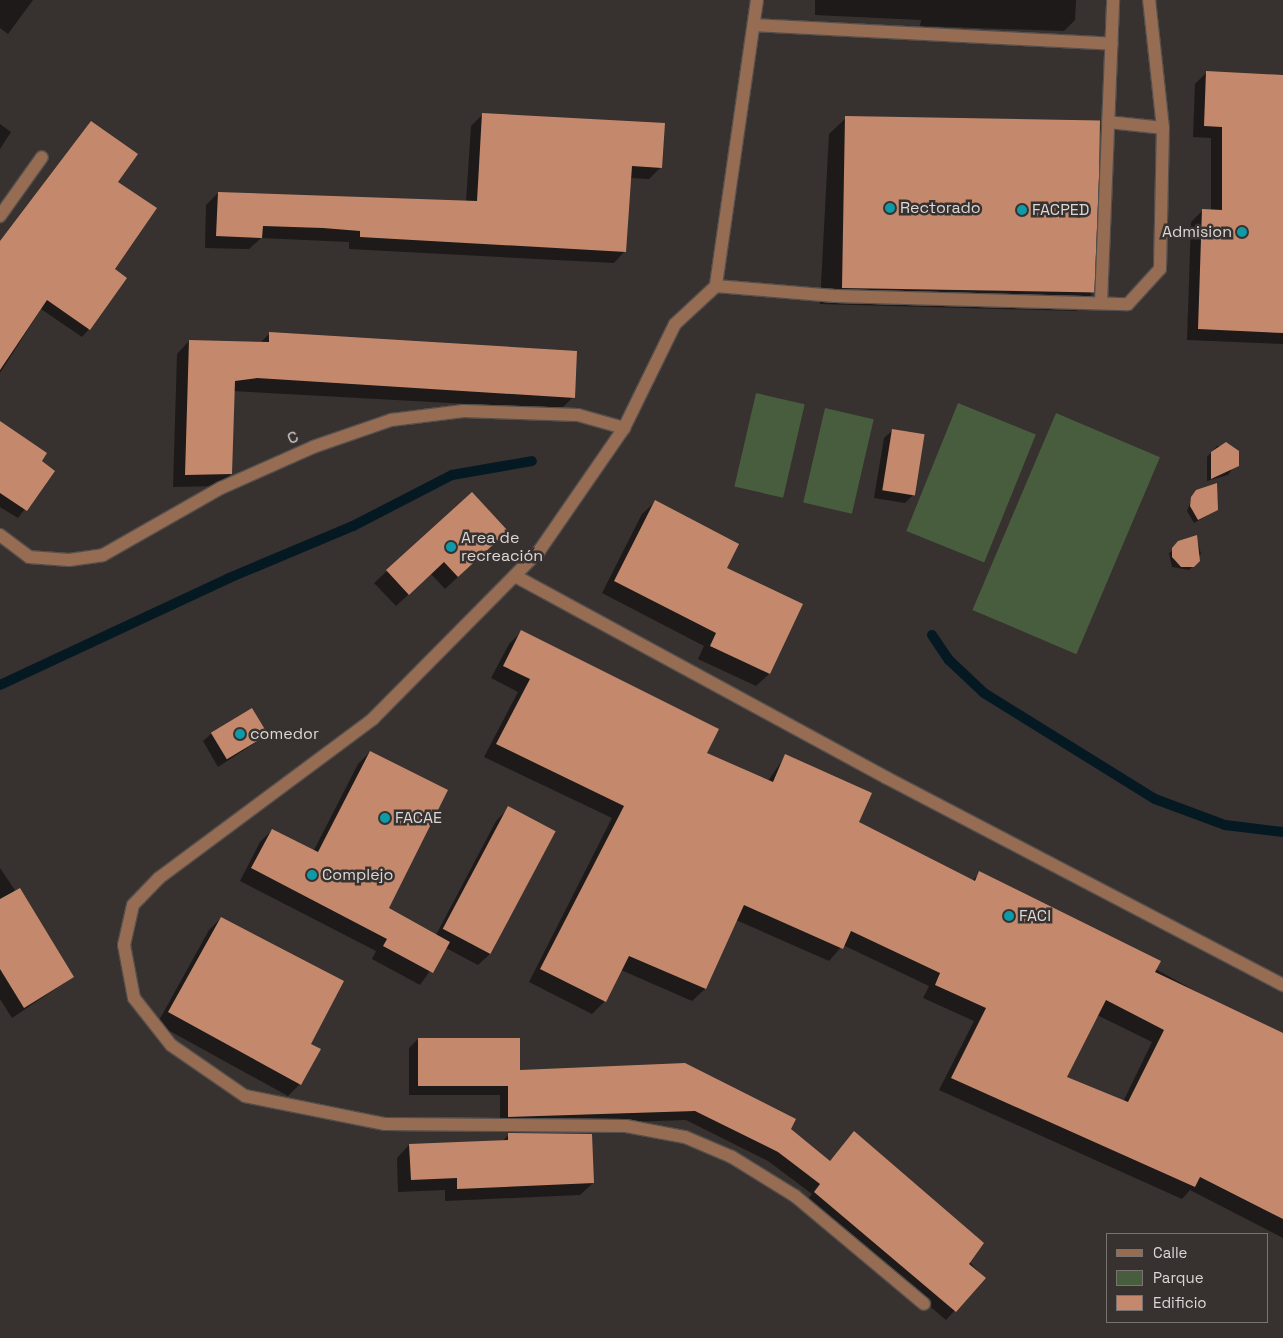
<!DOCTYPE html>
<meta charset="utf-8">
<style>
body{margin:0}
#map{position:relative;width:1283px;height:1338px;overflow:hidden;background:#37312f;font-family:"Space Grotesk",sans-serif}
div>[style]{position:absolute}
.green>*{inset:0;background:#475d3d;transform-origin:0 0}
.shadow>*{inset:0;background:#0007}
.stream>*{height:10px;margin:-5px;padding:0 5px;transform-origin:5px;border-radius:5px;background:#051923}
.building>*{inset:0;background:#c4896c;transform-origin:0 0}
.roads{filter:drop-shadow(1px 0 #554f4d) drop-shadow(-1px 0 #554f4d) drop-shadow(0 1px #554f4d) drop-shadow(0 -1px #554f4d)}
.minor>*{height:12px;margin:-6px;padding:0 6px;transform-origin:6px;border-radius:6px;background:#966d53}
.dots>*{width:14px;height:14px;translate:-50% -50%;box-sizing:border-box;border:2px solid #37312f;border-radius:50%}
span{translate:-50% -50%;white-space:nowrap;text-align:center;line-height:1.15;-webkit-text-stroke:5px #37312f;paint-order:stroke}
.poi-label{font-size:16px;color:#dcd8d7}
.left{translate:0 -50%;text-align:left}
.right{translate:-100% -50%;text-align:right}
.street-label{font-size:16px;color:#dcd8d7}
.legend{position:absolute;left:1106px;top:1233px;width:162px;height:90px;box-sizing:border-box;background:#37312f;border:1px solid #797472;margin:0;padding:6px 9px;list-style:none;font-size:15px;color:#dcd8d7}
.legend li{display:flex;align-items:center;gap:10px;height:25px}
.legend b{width:25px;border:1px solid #797472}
</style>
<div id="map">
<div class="green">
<div style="left:756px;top:393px;width:50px;height:96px;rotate:13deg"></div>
<div style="left:958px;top:403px;width:84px;height:138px;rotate:22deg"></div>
<div style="left:825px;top:408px;width:50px;height:97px;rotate:13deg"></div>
<div style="left:1056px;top:413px;width:113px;height:214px;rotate:23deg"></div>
</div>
<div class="shadow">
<div style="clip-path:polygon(0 0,33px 0,8px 34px,0 28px)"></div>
<div style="clip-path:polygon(815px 0,1076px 0,1075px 20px,1064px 31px,920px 26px,921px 20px,815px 15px)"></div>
<div style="clip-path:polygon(1207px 72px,1283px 76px,1283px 344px,1187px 340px,1191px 222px,1202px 211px,1211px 211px,1211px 138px,1193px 137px,1195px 84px)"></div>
<div style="clip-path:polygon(483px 114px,661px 167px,649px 179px,630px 178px,625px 251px,614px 263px,349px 249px,349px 242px,261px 238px,249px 249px,205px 248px,206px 205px,218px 193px,466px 202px,471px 126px)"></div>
<div style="clip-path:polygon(846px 118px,1092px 294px,1076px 311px,820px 304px,829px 134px)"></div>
<div style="clip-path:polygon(0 124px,11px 132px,0 149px)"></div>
<div style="clip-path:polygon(116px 182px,113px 269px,89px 329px,82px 337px,41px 309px,0 373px,0 242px)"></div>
<div style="clip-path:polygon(270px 333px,573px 397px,561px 409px,233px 391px,231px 474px,219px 486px,173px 487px,177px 354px,189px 341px,260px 343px)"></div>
<div style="clip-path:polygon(0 422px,53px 471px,18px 518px,0 507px)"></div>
<div style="clip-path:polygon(893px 430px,913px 495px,905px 503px,874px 498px,884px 438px)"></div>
<div style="clip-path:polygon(1217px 446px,1234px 447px,1239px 459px,1228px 475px,1207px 481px,1207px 457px)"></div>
<div style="clip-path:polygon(472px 493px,507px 531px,445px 589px,431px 574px,396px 606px,374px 583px)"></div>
<div style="clip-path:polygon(1193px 495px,1217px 510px,1194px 523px,1187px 511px)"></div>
<div style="clip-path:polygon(655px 502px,725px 568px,802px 604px,769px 674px,756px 686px,698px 659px,704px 646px,602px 593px,642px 514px)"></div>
<div style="clip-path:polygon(1196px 536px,1201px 554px,1193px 566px,1189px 570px,1172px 567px,1169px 553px)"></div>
<div style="clip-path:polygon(evenodd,521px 632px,705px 754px,768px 781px,786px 755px,857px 823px,972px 881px,980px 873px,1283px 1039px,1283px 1238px,1190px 1190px,1182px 1199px,939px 1090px,974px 1021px,923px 998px,929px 986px,843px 945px,829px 961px,736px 920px,705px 989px,692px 1001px,621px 970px,605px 1001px,592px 1014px,529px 982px,612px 818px,484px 757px,518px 692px,491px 678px,509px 644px,521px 632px,1097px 1015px,1152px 1042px,1123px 1102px,1065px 1077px,1097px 1015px)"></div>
<div style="clip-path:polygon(212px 733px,267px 735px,218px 767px,203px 741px)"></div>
<div style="clip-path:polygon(370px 752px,387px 909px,436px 935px,496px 821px,509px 808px,554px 832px,491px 953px,478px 965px,446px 948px,420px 985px,372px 959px,376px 951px,240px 881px,260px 842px,272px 830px,313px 852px,358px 764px)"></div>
<div style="clip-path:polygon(0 868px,73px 977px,12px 1018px,0 999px)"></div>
<div style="clip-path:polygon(221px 918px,309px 1044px,300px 1084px,288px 1096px,157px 1024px,209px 930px)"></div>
<div style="clip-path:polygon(418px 1039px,519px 1071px,789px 1130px,829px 1162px,854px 1133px,984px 1278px,946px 1320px,806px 1201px,812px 1194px,768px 1161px,686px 1120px,500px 1126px,500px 1095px,409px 1095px,409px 1048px)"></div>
<div style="clip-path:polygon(509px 1134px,593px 1183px,580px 1195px,445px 1201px,445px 1190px,398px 1192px,397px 1158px,409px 1145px,502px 1142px)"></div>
</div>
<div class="stream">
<div style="left:932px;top:635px;width:30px;rotate:56deg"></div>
<div style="left:949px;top:660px;width:48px;rotate:43.3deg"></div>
<div style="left:984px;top:693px;width:201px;rotate:31.8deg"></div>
<div style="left:1155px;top:799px;width:75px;rotate:20.4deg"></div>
<div style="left:1225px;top:825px;width:58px;rotate:6.9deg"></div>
<div style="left:0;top:685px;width:253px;rotate:-25deg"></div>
<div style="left:229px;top:578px;width:134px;rotate:-22.8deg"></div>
<div style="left:353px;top:526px;width:111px;rotate:-27.3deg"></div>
<div style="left:452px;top:475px;width:81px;rotate:-9.9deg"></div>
</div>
<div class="building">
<div style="clip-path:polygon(1206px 71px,1283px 75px,1283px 333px,1198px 329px,1202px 209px,1222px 210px,1222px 127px,1204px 126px)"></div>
<div style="clip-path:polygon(482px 113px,665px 123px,662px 168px,632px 166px,626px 252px,360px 237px,360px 231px,323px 228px,263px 226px,262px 238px,216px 236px,218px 192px,477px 201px)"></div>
<div style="left:845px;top:116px;width:255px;height:172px;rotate:1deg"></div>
<div style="clip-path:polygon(91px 121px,138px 154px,118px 182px,157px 208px,115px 269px,127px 278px,90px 330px,47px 300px,0 370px,0 241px)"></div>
<div style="clip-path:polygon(269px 332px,577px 351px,575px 398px,257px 378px,235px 381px,232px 474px,185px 475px,189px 340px,269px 342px)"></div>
<div style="clip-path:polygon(0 421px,47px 453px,42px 461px,55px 471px,27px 511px,0 493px)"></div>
<div style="left:892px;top:429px;width:33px;height:62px;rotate:9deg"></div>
<div style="clip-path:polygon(1226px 442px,1239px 451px,1239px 466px,1211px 479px,1211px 452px)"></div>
<div style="clip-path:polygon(1217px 483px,1218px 510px,1198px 520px,1190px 506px,1191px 497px,1196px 490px)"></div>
<div style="clip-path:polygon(472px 492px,508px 531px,458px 577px,444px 562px,409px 595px,386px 570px)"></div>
<div style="clip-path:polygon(655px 500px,739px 544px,727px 568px,803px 604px,770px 674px,710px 646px,716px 633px,614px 581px)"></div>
<div style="clip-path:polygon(1197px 535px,1200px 561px,1194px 567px,1181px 567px,1172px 557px,1172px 548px,1178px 541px)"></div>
<div style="clip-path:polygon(evenodd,521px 630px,719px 729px,707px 753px,773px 782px,785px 754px,872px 793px,859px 822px,975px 881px,979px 871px,1161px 961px,1155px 972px,1283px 1033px,1283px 1219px,1200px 1177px,1195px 1187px,951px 1078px,986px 1008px,935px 985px,940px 973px,851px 931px,843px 949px,744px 905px,706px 989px,629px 956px,606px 1002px,540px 969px,624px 806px,496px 744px,530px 679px,503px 666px,521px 630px,1106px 1000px,1164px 1030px,1128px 1102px,1067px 1077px,1106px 1000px)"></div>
<div style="left:252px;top:708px;width:31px;height:48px;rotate:59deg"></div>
<div style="clip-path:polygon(370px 751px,448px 790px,389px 908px,450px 942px,433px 973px,383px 946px,387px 939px,251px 868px,272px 829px,318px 852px)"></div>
<div style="left:508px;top:806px;width:54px;height:139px;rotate:28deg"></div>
<div style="clip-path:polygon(20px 888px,74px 977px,24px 1008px,0 969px,0 899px)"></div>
<div style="clip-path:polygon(221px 917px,344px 981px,311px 1044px,321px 1049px,301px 1085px,168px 1012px)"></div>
<div style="clip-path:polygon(418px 1038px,520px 1038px,520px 1070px,685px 1063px,796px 1119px,791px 1129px,830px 1161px,854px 1131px,984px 1243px,969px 1264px,986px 1278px,956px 1312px,814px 1192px,820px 1184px,778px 1152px,695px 1111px,508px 1117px,508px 1086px,418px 1086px)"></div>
<div style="clip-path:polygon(508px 1133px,592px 1134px,594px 1183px,457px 1189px,457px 1178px,411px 1180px,409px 1144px,508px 1140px)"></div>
</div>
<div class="roads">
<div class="minor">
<div style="left:757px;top:0;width:289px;rotate:98.2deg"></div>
<div style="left:716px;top:286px;width:56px;rotate:137.2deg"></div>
<div style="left:675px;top:324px;width:116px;rotate:116.1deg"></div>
<div style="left:624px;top:428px;width:150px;rotate:124.6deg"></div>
<div style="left:539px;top:551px;width:236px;rotate:134.7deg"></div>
<div style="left:373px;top:719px;width:267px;rotate:143.4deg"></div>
<div style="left:159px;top:878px;width:37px;rotate:134deg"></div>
<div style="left:133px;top:905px;width:41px;rotate:102.7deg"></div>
<div style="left:124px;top:945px;width:54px;rotate:79.3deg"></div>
<div style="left:134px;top:998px;width:60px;rotate:51.8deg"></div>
<div style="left:171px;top:1045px;width:90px;rotate:34.6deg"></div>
<div style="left:245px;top:1096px;width:143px;rotate:11.3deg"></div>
<div style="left:385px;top:1124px;width:241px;rotate:0.5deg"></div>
<div style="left:626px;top:1126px;width:60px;rotate:10.6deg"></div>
<div style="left:685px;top:1137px;width:51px;rotate:23.1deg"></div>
<div style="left:732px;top:1157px;width:74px;rotate:31.8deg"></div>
<div style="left:795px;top:1196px;width:168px;rotate:39.9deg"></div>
<div style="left:754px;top:25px;width:358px;rotate:3deg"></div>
<div style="left:1108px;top:122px;width:55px;rotate:6.2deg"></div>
<div style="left:0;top:216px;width:72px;rotate:-54.6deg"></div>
<div style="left:716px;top:286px;width:119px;rotate:4.8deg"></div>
<div style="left:835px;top:296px;width:293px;rotate:1.6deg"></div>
<div style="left:1128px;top:304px;width:47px;rotate:-47.6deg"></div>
<div style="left:1160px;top:269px;width:141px;rotate:-88.8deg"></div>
<div style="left:1163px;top:128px;width:129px;rotate:-96.2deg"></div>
<div style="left:1101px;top:303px;width:303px;rotate:-87.7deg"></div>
<div style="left:0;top:535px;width:36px;rotate:37deg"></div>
<div style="left:29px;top:557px;width:40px;rotate:4.3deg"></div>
<div style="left:69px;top:560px;width:34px;rotate:-8deg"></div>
<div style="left:103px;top:555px;width:136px;rotate:-29.6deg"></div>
<div style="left:221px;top:488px;width:101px;rotate:-24deg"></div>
<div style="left:313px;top:447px;width:83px;rotate:-19.1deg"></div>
<div style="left:391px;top:420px;width:73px;rotate:-7.1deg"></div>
<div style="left:463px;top:411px;width:115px;rotate:2deg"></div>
<div style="left:578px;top:415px;width:48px;rotate:15.8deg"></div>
<div style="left:515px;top:576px;width:423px;rotate:28.5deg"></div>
<div style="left:887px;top:778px;width:447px;rotate:27.6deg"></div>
</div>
</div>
<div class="dots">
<div style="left:890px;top:208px;background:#0f9aa8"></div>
<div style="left:1022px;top:210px;background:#0f9aa8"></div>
<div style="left:1242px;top:232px;background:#0f9aa8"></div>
<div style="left:451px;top:547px;background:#0f9aa8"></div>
<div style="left:240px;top:734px;background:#0f9aa8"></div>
<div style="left:385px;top:818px;background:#0f9aa8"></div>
<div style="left:312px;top:875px;background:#0f9aa8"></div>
<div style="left:1009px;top:916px;background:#0f9aa8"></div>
</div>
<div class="poi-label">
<span class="left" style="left:900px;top:208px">Rectorado</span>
<span class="left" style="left:1032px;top:210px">FACPED</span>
<span class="right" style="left:1232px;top:232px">Admision</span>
<span class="left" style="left:461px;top:547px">Area de<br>recreación</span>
<span class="left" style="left:250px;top:734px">comedor</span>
<span class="left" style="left:395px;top:818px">FACAE</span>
<span class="left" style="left:322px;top:875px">Complejo</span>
<span class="left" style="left:1019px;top:916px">FACI</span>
</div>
<div class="street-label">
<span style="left:293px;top:438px;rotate:-24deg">C</span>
</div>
<ul class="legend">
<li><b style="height:6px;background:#966d53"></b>Calle</li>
<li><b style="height:14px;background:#475d3d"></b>Parque</li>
<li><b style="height:14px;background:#c4896c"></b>Edificio</li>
</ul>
</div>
